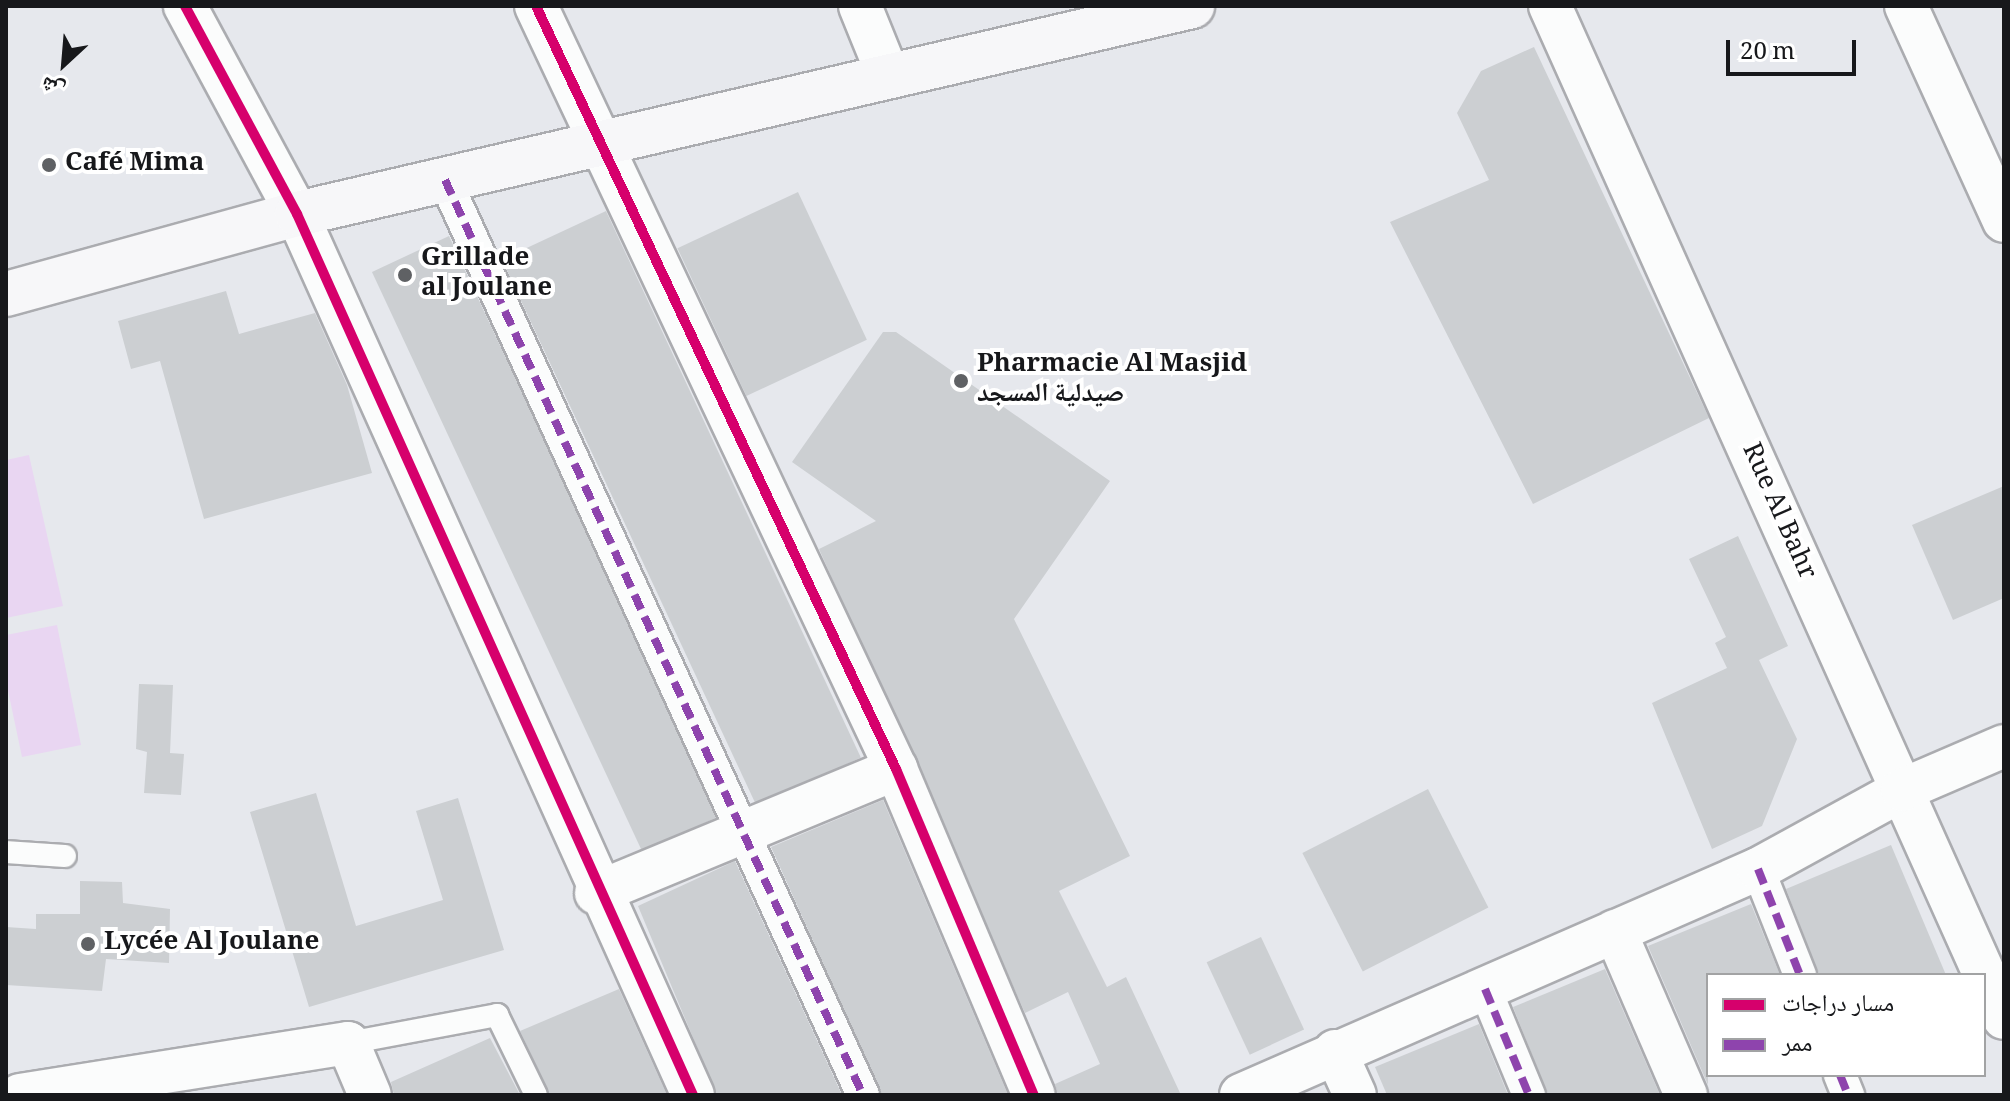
<!DOCTYPE html>
<meta charset="utf-8">
<style>
body{margin:0}
#map{position:relative;width:2010px;height:1101px;overflow:hidden;background:#e6e8ed;font-family:Georgia,"Noto Naskh Arabic",serif}
div>[style]{position:absolute}
.green>*{inset:0;background:#e9d6f2}
.building>*{inset:0;background:#cccfd2;transform-origin:0 0}
.roads{filter:drop-shadow(2px 0 #abacb0) drop-shadow(-2px 0 #abacb0) drop-shadow(0 2px #abacb0) drop-shadow(0 -2px #abacb0)}
.service>*{height:22px;margin:-11px;padding:0 11px;transform-origin:11px;border-radius:11px;background:#fbfcfc}
.pedestrian>*{height:32px;margin:-16px;padding:0 16px;transform-origin:16px;border-radius:16px;background:#fbfcfc}
.minor>*{height:42px;margin:-21px;padding:0 21px;transform-origin:21px;border-radius:21px;background:#fbfcfc}
.secondary>*{height:44px;margin:-22px;padding:0 22px;transform-origin:22px;border-radius:22px;background:#f7f7f9}
.quiet>*{height:8px;margin-top:-4px;transform-origin:0;background:repeating-linear-gradient(90deg,#8e44ad 0 16px,transparent 0 24px)}
.cycleway>*{height:10px;margin:-5px;padding:0 5px;transform-origin:5px;border-radius:5px;background:#d6006c}
.dots>*{width:22px;height:22px;translate:-50% -50%;box-sizing:border-box;border:4px solid #fff;border-radius:50%}
span{translate:-50% -50%;white-space:nowrap;text-align:center;line-height:1.15;-webkit-text-stroke:8px #fff;paint-order:stroke}
.poi-label{font-size:26px;color:#17181b;font-weight:700}
.left{translate:0 -50%;text-align:left}
.street-label{font-size:26px;color:#17181b}
.frame{position:absolute;inset:0;border:8px solid #17181b;pointer-events:none}
.legend{position:absolute;left:1706px;top:973px;width:280px;height:104px;box-sizing:border-box;background:#fff;border:2px solid #a2a3a4;margin:0;padding:10px 14px;list-style:none;font-size:24px;color:#17181b}
.legend li{display:flex;align-items:center;gap:16px;height:40px}
.legend b{width:40px;border:2px solid #a2a3a4}
.north{position:absolute;left:24px;top:24px;width:80px;height:80px;-webkit-text-stroke:6px #fff;paint-order:stroke;rotate:206deg;font-size:22px;font-weight:700;line-height:32px;text-align:center;color:#17181b}
.north::after{content:'';display:block;margin:auto;width:28px;height:36px;background:#17181b;clip-path:polygon(50% 0,100% 100%,50% 72%,0 100%)}
.scale{position:absolute;left:1726px;top:40px;width:130px;height:36px;box-sizing:border-box;border:4px solid #17181b;border-top:0;padding-left:10px;font-size:24px;line-height:28px;white-space:nowrap;color:#17181b;-webkit-text-stroke:6px #fff;paint-order:stroke}
</style>
<div id="map">
<div class="green">
<div style="clip-path:polygon(29px 455px,63px 606px,6px 618px,6px 460px)"></div>
<div style="clip-path:polygon(57px 625px,81px 745px,22px 757px,6px 681px,6px 635px)"></div>
</div>
<div class="building">
<div style="clip-path:polygon(1534px 47px,1709px 418px,1533px 504px,1390px 222px,1489px 180px,1457px 113px,1481px 71px)"></div>
<div style="left:798px;top:192px;width:163px;height:133px;rotate:65deg"></div>
<div style="left:606px;top:211px;width:603px;height:115px;rotate:65deg"></div>
<div style="left:449px;top:236px;width:640px;height:85px;rotate:65deg"></div>
<div style="clip-path:polygon(226px 291px,239px 334px,315px 313px,347px 385px,372px 473px,204px 519px,160px 361px,131px 369px,118px 321px)"></div>
<div style="clip-path:polygon(883px 332px,896px 332px,1110px 481px,1014px 619px,1130px 856px,1059px 891px,1107px 987px,1126px 977px,1181px 1095px,1058px 1095px,1055px 1084px,1100px 1064px,1068px 992px,1025px 1013px,819px 549px,876px 521px,792px 462px)"></div>
<div style="clip-path:polygon(2004px 486px,2004px 598px,1953px 620px,1912px 525px)"></div>
<div style="clip-path:polygon(1738px 536px,1788px 646px,1759px 660px,1797px 739px,1762px 826px,1712px 849px,1652px 703px,1727px 668px,1715px 643px,1726px 637px,1689px 559px)"></div>
<div style="clip-path:polygon(139px 684px,173px 685px,170px 753px,184px 754px,181px 795px,144px 793px,147px 752px,136px 749px)"></div>
<div style="left:1428px;top:789px;width:133px;height:141px;rotate:63deg"></div>
<div style="clip-path:polygon(316px 793px,356px 926px,443px 900px,416px 811px,458px 798px,504px 950px,309px 1007px,250px 812px)"></div>
<div style="clip-path:polygon(883px 800px,1008px 1095px,882px 1095px,771px 847px)"></div>
<div style="clip-path:polygon(1891px 845px,1946px 975px,1819px 975px,1786px 889px)"></div>
<div style="clip-path:polygon(735px 861px,842px 1095px,717px 1095px,638px 906px)"></div>
<div style="clip-path:polygon(80px 881px,122px 882px,123px 903px,170px 909px,169px 963px,106px 959px,102px 991px,6px 985px,6px 927px,36px 929px,36px 914px,80px 914px)"></div>
<div style="clip-path:polygon(1751px 904px,1780px 975px,1708px 975px,1708px 1085px,1648px 946px)"></div>
<div style="left:1261px;top:937px;width:102px;height:60px;rotate:65deg"></div>
<div style="clip-path:polygon(1605px 969px,1660px 1095px,1548px 1095px,1513px 1007px)"></div>
<div style="clip-path:polygon(619px 989px,667px 1095px,550px 1095px,520px 1031px)"></div>
<div style="clip-path:polygon(1479px 1024px,1508px 1095px,1387px 1095px,1375px 1067px)"></div>
<div style="clip-path:polygon(490px 1038px,520px 1095px,394px 1095px,391px 1082px)"></div>
</div>
<div class="roads">
<div class="service">
<div style="left:6px;top:852px;width:59px;rotate:3.9deg"></div>
<div style="left:348px;top:1043px;width:152px;rotate:-10.6deg"></div>
<div style="left:497px;top:1015px;width:89px;rotate:64deg"></div>
</div>
<div class="pedestrian">
<div style="left:445px;top:180px;width:1006px;rotate:65.45deg"></div>
<div style="left:1758px;top:869px;width:114px;rotate:68.4deg"></div>
<div style="left:1485px;top:989px;width:115px;rotate:67.5deg"></div>
<div style="left:1840px;top:1075px;width:22px;rotate:68deg"></div>
</div>
<div class="minor">
<div style="left:185px;top:6px;width:236px;rotate:61.7deg"></div>
<div style="left:297px;top:214px;width:966px;rotate:65.8deg"></div>
<div style="left:536px;top:6px;width:844px;rotate:64.74deg"></div>
<div style="left:896px;top:769px;width:354px;rotate:67.1deg"></div>
<div style="left:860px;top:6px;width:74px;rotate:67.9deg"></div>
<div style="left:1550px;top:6px;width:1109px;rotate:65.84deg"></div>
<div style="left:1906px;top:6px;width:236px;rotate:65.5deg"></div>
<div style="left:596px;top:893px;width:325px;rotate:-22.5deg"></div>
<div style="left:1615px;top:931px;width:179px;rotate:66.6deg"></div>
<div style="left:1335px;top:1051px;width:48px;rotate:65.6deg"></div>
<div style="left:20px;top:1095px;width:332px;rotate:-9deg"></div>
<div style="left:348px;top:1043px;width:56px;rotate:67.1deg"></div>
<div style="left:1241px;top:1095px;width:564px;rotate:-23.61deg"></div>
<div style="left:1758px;top:869px;width:164px;rotate:-28.7deg"></div>
<div style="left:1902px;top:790px;width:111px;rotate:-23.3deg"></div>
</div>
<div class="secondary">
<div style="left:6px;top:294px;width:302px;rotate:-15.4deg"></div>
<div style="left:297px;top:214px;width:919px;rotate:-13.08deg"></div>
</div>
</div>
<div class="quiet">
<div style="left:445px;top:180px;width:1006px;rotate:65.45deg"></div>
<div style="left:1758px;top:869px;width:114px;rotate:68.4deg"></div>
<div style="left:1485px;top:989px;width:115px;rotate:67.5deg"></div>
<div style="left:1840px;top:1075px;width:22px;rotate:68deg"></div>
</div>
<div class="cycleway">
<div style="left:185px;top:6px;width:236px;rotate:61.7deg"></div>
<div style="left:297px;top:214px;width:966px;rotate:65.8deg"></div>
<div style="left:536px;top:6px;width:844px;rotate:64.74deg"></div>
<div style="left:896px;top:769px;width:354px;rotate:67.1deg"></div>
</div>
<div class="dots">
<div style="left:49px;top:165px;background:#5f6164"></div>
<div style="left:405px;top:275px;background:#5f6164"></div>
<div style="left:961px;top:381px;background:#5f6164"></div>
<div style="left:88px;top:944px;background:#5f6164"></div>
</div>
<div class="poi-label">
<span class="left" style="left:65px;top:165px">Café Mima</span>
<span class="left" style="left:421px;top:275px">Grillade<br>al Joulane</span>
<span class="left" style="left:977px;top:381px">Pharmacie Al Masjid<br>صيدلية المسجد</span>
<span class="left" style="left:104px;top:944px">Lycée Al Joulane</span>
</div>
<div class="street-label">
<span style="left:1777px;top:512px;rotate:66deg">Rue Al Bahr</span>
</div>
<div class="frame"></div>
<ul class="legend">
<li><b style="height:10px;background:#d6006c"></b>مسار دراجات</li>
<li><b style="height:10px;background:#8e44ad"></b>ممر</li>
</ul>
<div class="north">ش</div>
<div class="scale">20 m</div>
</div>
